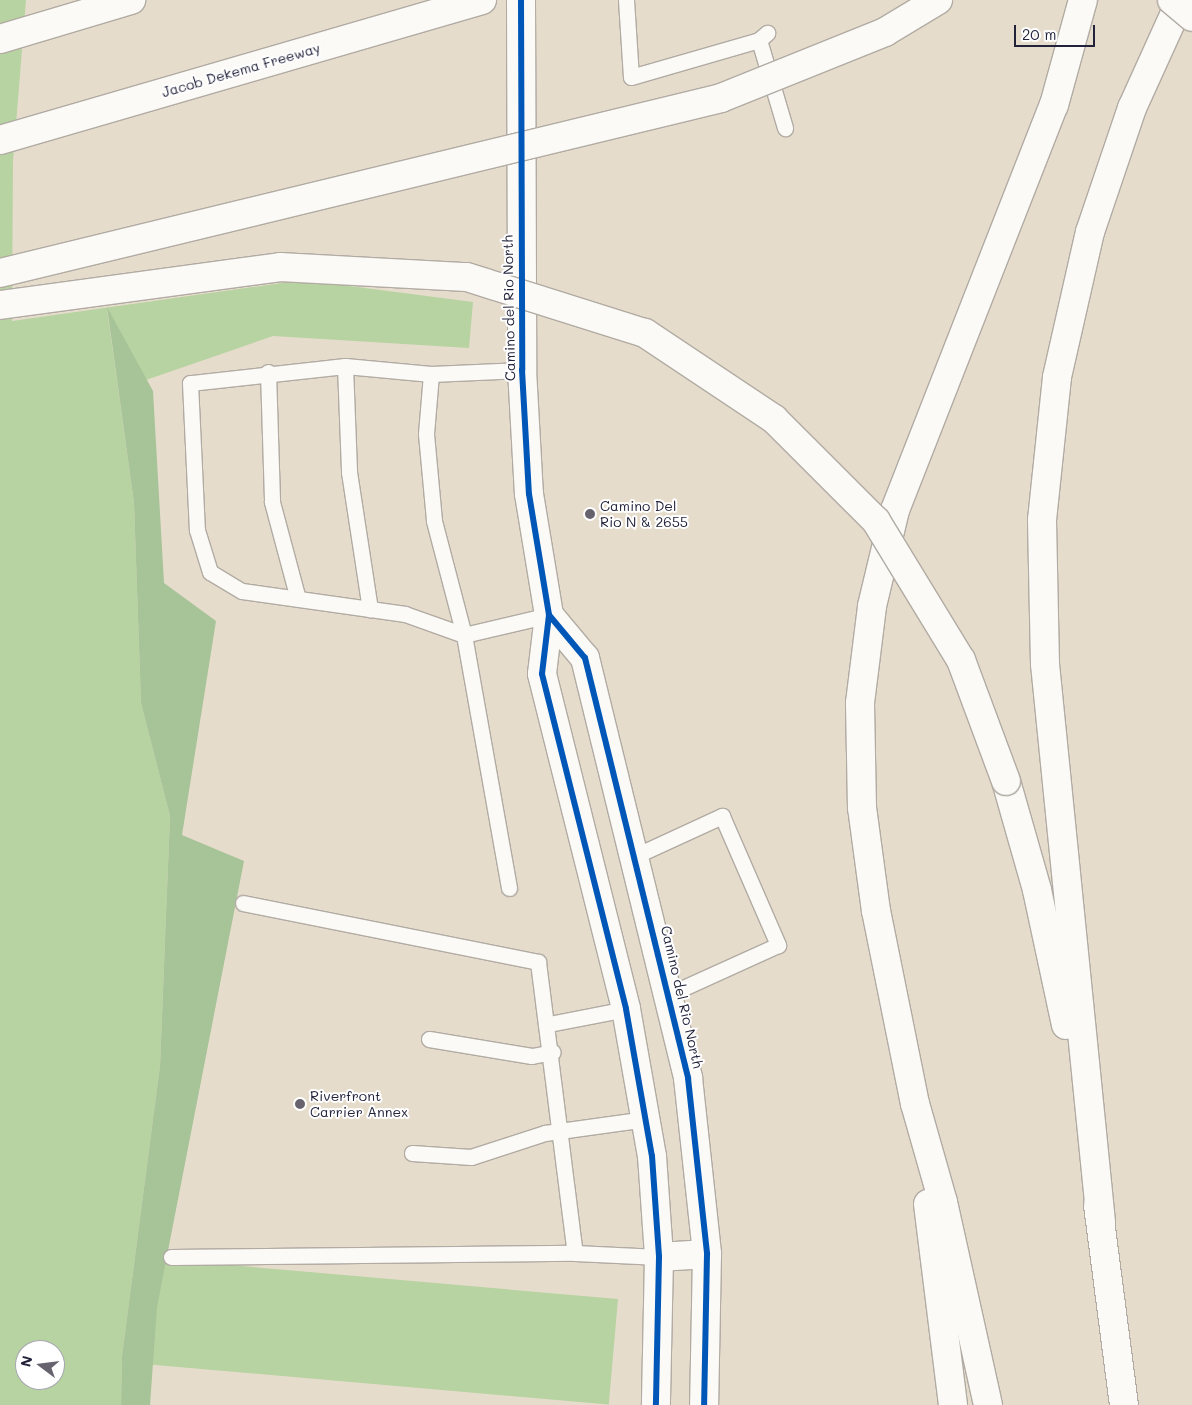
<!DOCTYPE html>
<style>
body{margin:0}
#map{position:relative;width:1192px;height:1405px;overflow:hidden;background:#e6dccc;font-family:Mali,sans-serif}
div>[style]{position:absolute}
.green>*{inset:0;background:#b7d3a1;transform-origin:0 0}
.forest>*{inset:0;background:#a7c398}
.roads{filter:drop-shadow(1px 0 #b1aba3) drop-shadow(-1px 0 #b1aba3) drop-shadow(0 1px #b1aba3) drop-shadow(0 -1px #b1aba3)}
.service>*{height:15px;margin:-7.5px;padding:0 7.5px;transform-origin:7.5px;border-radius:7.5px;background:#fbfaf7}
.secondary>*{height:28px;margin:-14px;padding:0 14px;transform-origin:14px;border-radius:14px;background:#fbfaf7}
.motorway>*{height:28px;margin:-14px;padding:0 14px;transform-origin:14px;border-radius:14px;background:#fbfaf7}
.bridges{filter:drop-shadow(1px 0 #b1aba3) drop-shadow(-1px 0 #b1aba3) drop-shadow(0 1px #b1aba3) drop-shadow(0 -1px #b1aba3)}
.motorway-bridge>*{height:28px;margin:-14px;padding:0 14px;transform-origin:14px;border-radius:14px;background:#fbfaf7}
.cycleway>*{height:6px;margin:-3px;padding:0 3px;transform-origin:3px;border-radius:3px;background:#0057b8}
.dots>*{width:14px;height:14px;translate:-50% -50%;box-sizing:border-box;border:2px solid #fff;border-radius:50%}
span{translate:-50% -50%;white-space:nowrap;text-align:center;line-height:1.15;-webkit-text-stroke:4px #fff;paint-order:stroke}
.street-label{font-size:14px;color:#22223b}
.poi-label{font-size:14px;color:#22223b}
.left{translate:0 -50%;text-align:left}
.north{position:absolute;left:15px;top:1340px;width:50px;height:50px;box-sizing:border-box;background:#fff;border:1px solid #a7a7b1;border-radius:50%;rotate:285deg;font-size:14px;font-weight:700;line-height:20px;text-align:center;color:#22223b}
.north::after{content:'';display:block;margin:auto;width:18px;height:22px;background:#67636e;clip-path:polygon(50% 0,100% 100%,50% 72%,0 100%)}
.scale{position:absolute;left:1014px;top:25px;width:81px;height:22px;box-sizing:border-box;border:2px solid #22223b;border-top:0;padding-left:6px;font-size:15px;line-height:18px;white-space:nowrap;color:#22223b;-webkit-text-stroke:4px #fff;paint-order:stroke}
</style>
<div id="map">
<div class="green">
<div style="clip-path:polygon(evenodd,0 0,26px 0,13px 161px,12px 321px,303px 280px,473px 302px,469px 348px,273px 336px,146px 380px,107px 309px,134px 503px,141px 703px,170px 816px,160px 1066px,122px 1356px,121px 1405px,0 1405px,0 0,25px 1350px,55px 1350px,55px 1380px,25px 1380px,25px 1350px)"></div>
<div style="left:618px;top:1299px;width:106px;height:461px;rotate:95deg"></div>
</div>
<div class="forest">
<div style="clip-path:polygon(107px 307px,153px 391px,164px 583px,216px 621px,182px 835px,244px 861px,157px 1307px,150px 1405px,121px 1405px,122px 1356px,160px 1066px,170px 816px,141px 703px,134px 503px)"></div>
</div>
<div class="roads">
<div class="service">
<div style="left:626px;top:0;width:77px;rotate:86.3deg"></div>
<div style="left:631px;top:77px;width:133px;rotate:-16.1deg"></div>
<div style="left:759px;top:40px;width:11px;rotate:-41deg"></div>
<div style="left:759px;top:40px;width:92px;rotate:73.5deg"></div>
<div style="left:345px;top:366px;width:106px;rotate:87.8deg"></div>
<div style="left:349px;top:472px;width:139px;rotate:81.3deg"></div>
<div style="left:522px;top:370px;width:91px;rotate:177.5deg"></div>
<div style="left:431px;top:374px;width:86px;rotate:-174.7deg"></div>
<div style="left:345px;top:366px;width:156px;rotate:173.7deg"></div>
<div style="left:190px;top:383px;width:147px;rotate:87.3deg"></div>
<div style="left:197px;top:530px;width:44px;rotate:72.8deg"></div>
<div style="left:210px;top:572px;width:37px;rotate:31deg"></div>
<div style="left:242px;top:591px;width:165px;rotate:8deg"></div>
<div style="left:405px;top:614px;width:63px;rotate:19.6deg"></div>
<div style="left:464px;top:635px;width:87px;rotate:-13.2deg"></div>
<div style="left:268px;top:372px;width:130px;rotate:88.2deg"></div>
<div style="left:272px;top:502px;width:100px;rotate:75deg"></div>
<div style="left:431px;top:374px;width:60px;rotate:94.8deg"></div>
<div style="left:426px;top:434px;width:87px;rotate:84.7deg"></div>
<div style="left:434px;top:521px;width:118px;rotate:75.3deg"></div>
<div style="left:464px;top:635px;width:257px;rotate:79.9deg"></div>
<div style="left:635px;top:856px;width:96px;rotate:-24.7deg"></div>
<div style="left:722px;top:816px;width:141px;rotate:66.5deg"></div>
<div style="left:778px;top:945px;width:119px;rotate:155.6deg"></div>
<div style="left:243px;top:903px;width:301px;rotate:11.3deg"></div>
<div style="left:538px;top:962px;width:293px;rotate:82.8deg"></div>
<div style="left:549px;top:1024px;width:78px;rotate:-11deg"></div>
<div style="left:429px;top:1039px;width:104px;rotate:9.4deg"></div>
<div style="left:532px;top:1056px;width:21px;rotate:-11deg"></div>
<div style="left:412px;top:1153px;width:59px;rotate:3.9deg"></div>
<div style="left:471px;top:1157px;width:78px;rotate:-18deg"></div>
<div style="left:545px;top:1133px;width:102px;rotate:-7.9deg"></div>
<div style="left:171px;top:1257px;width:404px;rotate:-0.6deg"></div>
<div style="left:575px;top:1253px;width:84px;rotate:2.7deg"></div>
</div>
<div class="secondary">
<div style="left:521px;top:0;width:370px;rotate:89.8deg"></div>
<div style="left:522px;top:370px;width:124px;rotate:86.8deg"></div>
<div style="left:529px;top:494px;width:123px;rotate:80.6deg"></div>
<div style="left:549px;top:615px;width:59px;rotate:96.8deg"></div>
<div style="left:542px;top:674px;width:345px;rotate:75.9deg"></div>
<div style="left:626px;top:1009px;width:149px;rotate:80deg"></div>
<div style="left:652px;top:1156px;width:101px;rotate:86deg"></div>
<div style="left:659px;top:1257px;width:148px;rotate:91.2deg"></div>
<div style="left:549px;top:615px;width:56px;rotate:50.1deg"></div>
<div style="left:585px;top:658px;width:432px;rotate:76.2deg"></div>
<div style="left:688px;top:1078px;width:177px;rotate:83.8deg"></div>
<div style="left:707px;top:1254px;width:151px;rotate:91.1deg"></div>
<div style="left:659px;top:1257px;width:48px;rotate:-3.6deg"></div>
</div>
<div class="motorway">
<div style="left:0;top:39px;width:137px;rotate:-16.6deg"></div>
<div style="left:0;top:140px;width:502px;rotate:-16.2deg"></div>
<div style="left:1006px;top:781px;width:113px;rotate:74.1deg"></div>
<div style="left:1037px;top:890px;width:138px;rotate:77.9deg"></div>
<div style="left:928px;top:1204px;width:203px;rotate:82.9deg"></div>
<div style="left:1098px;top:1205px;width:202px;rotate:82.6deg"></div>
<div style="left:1101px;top:1222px;width:561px;rotate:-95.73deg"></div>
<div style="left:1045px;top:664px;width:144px;rotate:-91.2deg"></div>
<div style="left:1042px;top:520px;width:144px;rotate:-84deg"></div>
<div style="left:1057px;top:377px;width:149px;rotate:-77.2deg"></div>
<div style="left:1090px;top:232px;width:131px;rotate:-71.3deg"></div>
<div style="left:1132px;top:108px;width:119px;rotate:-65.6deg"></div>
<div style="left:988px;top:1405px;width:208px;rotate:-102.5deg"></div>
<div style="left:943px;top:1202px;width:102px;rotate:-105.9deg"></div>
<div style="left:915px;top:1104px;width:197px;rotate:-101.4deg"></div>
<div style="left:876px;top:911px;width:104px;rotate:-97.7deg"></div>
<div style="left:862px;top:808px;width:105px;rotate:-91.1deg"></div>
<div style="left:860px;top:703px;width:98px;rotate:-82.9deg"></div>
<div style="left:872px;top:606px;width:99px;rotate:-76.5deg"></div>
<div style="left:895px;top:510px;width:435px;rotate:-68.6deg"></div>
<div style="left:1054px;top:105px;width:109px;rotate:-74.6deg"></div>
</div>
</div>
<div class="bridges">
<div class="motorway-bridge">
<div style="left:1172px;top:0;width:26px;rotate:40deg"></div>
<div style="left:0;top:273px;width:742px;rotate:-13.64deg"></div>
<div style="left:721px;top:98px;width:177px;rotate:-21.9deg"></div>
<div style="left:885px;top:32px;width:62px;rotate:-31.1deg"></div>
<div style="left:0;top:305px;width:283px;rotate:-7.7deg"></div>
<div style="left:280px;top:267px;width:187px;rotate:3.1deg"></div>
<div style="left:467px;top:277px;width:187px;rotate:17.5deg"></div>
<div style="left:645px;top:333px;width:155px;rotate:33.7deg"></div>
<div style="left:774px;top:419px;width:144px;rotate:45deg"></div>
<div style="left:876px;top:521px;width:163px;rotate:58.6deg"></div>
<div style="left:961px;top:660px;width:129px;rotate:69.6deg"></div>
</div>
</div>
<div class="cycleway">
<div style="left:521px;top:0;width:370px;rotate:89.8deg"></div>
<div style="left:522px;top:370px;width:124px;rotate:86.8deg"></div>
<div style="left:529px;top:494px;width:123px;rotate:80.6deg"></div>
<div style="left:549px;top:615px;width:59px;rotate:96.8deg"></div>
<div style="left:542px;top:674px;width:345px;rotate:75.9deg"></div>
<div style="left:626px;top:1009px;width:149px;rotate:80deg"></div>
<div style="left:652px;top:1156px;width:101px;rotate:86deg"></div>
<div style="left:659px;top:1257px;width:148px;rotate:91.2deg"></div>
<div style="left:549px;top:615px;width:56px;rotate:50.1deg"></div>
<div style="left:585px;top:658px;width:432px;rotate:76.2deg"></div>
<div style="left:688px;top:1078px;width:177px;rotate:83.8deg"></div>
<div style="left:707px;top:1254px;width:151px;rotate:91.1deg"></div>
</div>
<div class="dots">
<div style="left:590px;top:514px;background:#67636e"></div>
<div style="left:300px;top:1104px;background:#67636e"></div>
</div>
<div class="street-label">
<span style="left:241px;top:70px;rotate:-16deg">Jacob Dekema Freeway</span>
<span style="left:509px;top:308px;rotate:-91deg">Camino del Rio North</span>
<span style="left:682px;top:997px;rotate:77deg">Camino del Rio North</span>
</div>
<div class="poi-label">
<span class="left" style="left:600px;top:514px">Camino Del<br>Rio N &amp; 2655</span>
<span class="left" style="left:310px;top:1104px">Riverfront<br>Carrier Annex</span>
</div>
<div class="north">N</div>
<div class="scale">20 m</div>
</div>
